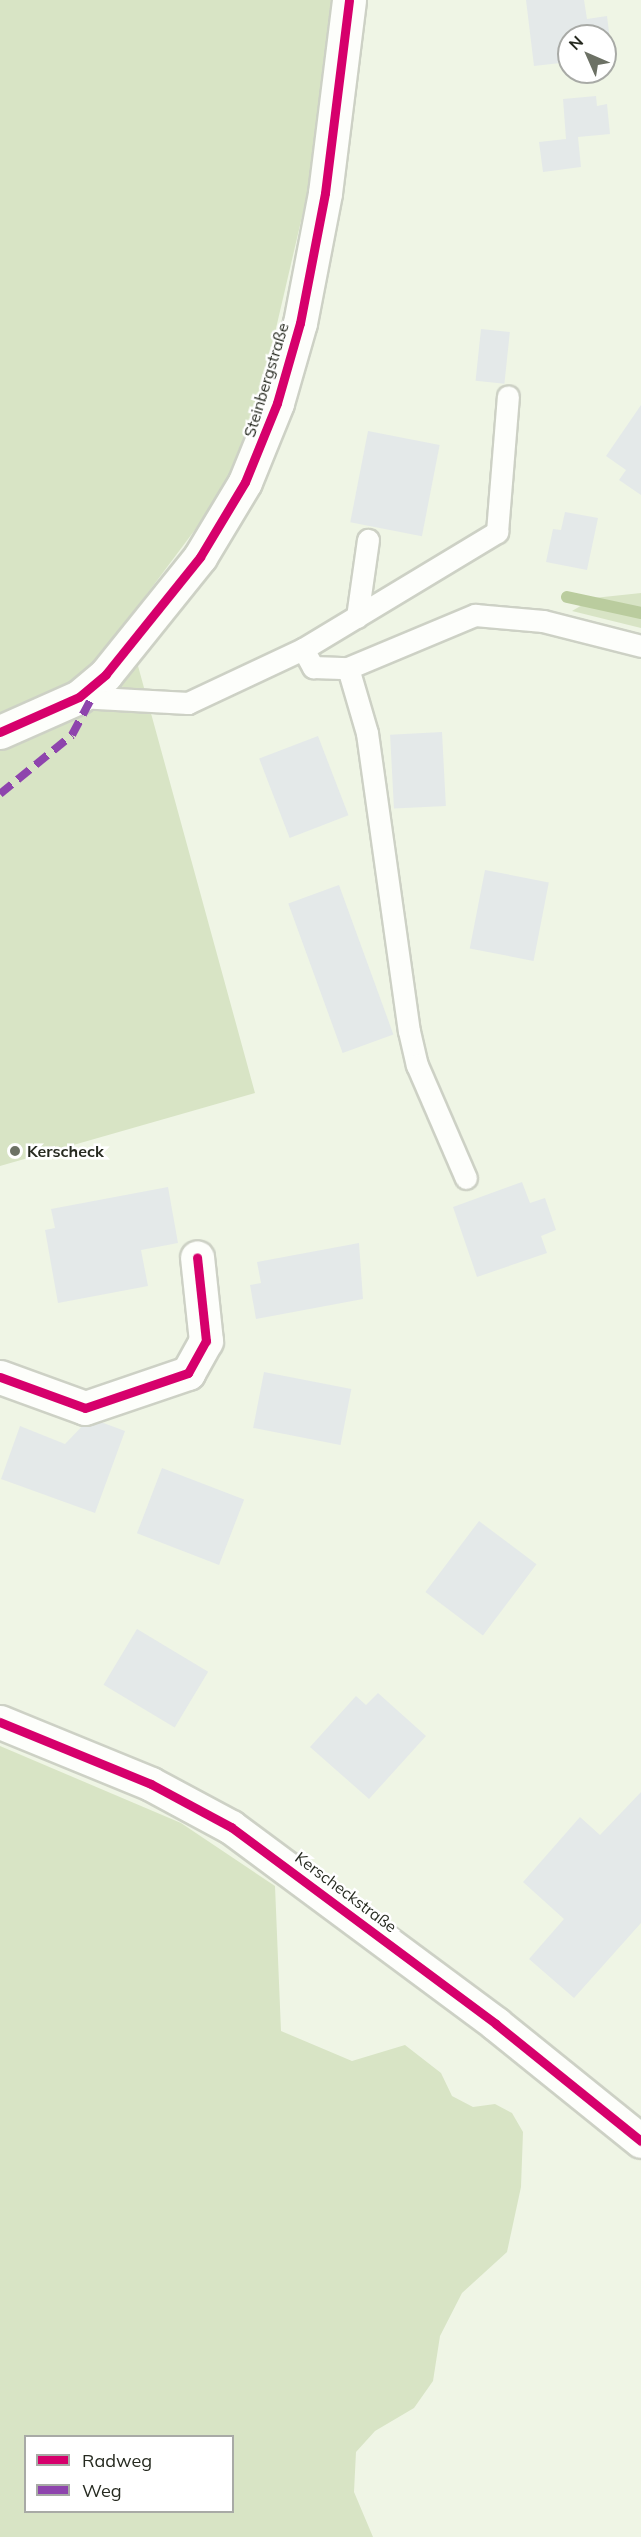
<!DOCTYPE html>
<meta charset="utf-8">
<style>
body{margin:0}
#map{position:relative;width:641px;height:2537px;overflow:hidden;background:#eff5e5;font-family:Mulish,sans-serif}
div>[style]{position:absolute}
.green>*{inset:0;background:#d8e4c5}
.stream>*{height:12px;margin:-6px;padding:0 6px;transform-origin:6px;border-radius:6px;background:#bacc9e}
.building>*{inset:0;background:#e4e9e9;transform-origin:0 0}
.roads{filter:drop-shadow(2px 0 #cdd1c5) drop-shadow(-2px 0 #cdd1c5) drop-shadow(0 2px #cdd1c5) drop-shadow(0 -2px #cdd1c5)}
.service>*{height:21px;margin:-10.5px;padding:0 10.5px;transform-origin:10.5px;border-radius:10.5px;background:#fdfefb}
.minor>*{height:33px;margin:-16.5px;padding:0 16.5px;transform-origin:16.5px;border-radius:16.5px;background:#fdfefb}
.tertiary>*{height:33px;margin:-16.5px;padding:0 16.5px;transform-origin:16.5px;border-radius:16.5px;background:#fdfefb}
.quiet>*{height:8px;margin-top:-4px;transform-origin:0;background:repeating-linear-gradient(90deg,#8e44ad 0 15px,transparent 0 23px)}
.cycleway>*{height:9px;margin:-4.5px;padding:0 4.5px;transform-origin:4.5px;border-radius:4.5px;background:#d6006c}
.dots>*{width:16px;height:16px;translate:-50% -50%;box-sizing:border-box;border:3px solid #fff;border-radius:50%}
span{translate:-50% -50%;white-space:nowrap;text-align:center;line-height:1.15;-webkit-text-stroke:5px #fff;paint-order:stroke}
.street-label{font-size:16px;color:#262a20}
.poi-label{font-size:16px;color:#262a20;font-weight:700}
.left{translate:0 -50%;text-align:left}
.legend{position:absolute;left:24px;top:2435px;width:210px;height:78px;box-sizing:border-box;background:#fff;border:2px solid #a8aaa6;margin:0;padding:8px 10px;list-style:none;font-size:18px;color:#262a20}
.legend li{display:flex;align-items:center;gap:12px;height:30px}
.legend b{width:30px;border:2px solid #a8aaa6}
.north{position:absolute;left:557px;top:24px;width:60px;height:60px;box-sizing:border-box;background:#fff;border:2px solid #a8aaa6;border-radius:50%;rotate:315deg;font-size:16px;font-weight:700;line-height:24px;text-align:center;color:#262a20}
.north::after{content:'';display:block;margin:auto;width:21px;height:27px;background:#6c7165;clip-path:polygon(50% 0,100% 100%,50% 72%,0 100%)}
</style>
<div id="map">
<div class="green">
<div style="clip-path:polygon(0 0,331px 0,308px 191px,260px 397px,229px 474px,206px 515px,126px 622px,255px 1093px,0 1166px)"></div>
<div style="clip-path:polygon(641px 593px,641px 628px,572px 611px,594px 598px)"></div>
<div style="clip-path:polygon(evenodd,0 1746px,181px 1823px,275px 1886px,281px 2031px,352px 2061px,405px 2045px,441px 2073px,452px 2096px,473px 2107px,495px 2104px,512px 2113px,523px 2132px,521px 2187px,507px 2252px,462px 2293px,440px 2336px,433px 2381px,414px 2408px,375px 2431px,356px 2452px,354px 2492px,373px 2537px,0 2537px,0 1746px,26px 2436px,232px 2436px,232px 2512px,26px 2512px,26px 2436px)"></div>
</div>
<div class="stream">
<div style="left:567px;top:597px;width:76px;rotate:12.2deg"></div>
</div>
<div class="building">
<div style="clip-path:polygon(526px 0,584px 0,587px 19px,607px 16px,612px 56px,605px 57px,605px 36px,569px 36px,569px 62px,534px 66px)"></div>
<div style="clip-path:polygon(596px 96px,597px 106px,607px 104px,610px 134px,578px 137px,581px 167px,543px 172px,539px 142px,566px 139px,563px 99px)"></div>
<div style="left:481px;top:329px;width:29px;height:52px;rotate:6deg"></div>
<div style="clip-path:polygon(641px 405px,641px 495px,619px 480px,626px 470px,606px 456px)"></div>
<div style="left:368px;top:431px;width:73px;height:93px;rotate:11deg"></div>
<div style="clip-path:polygon(565px 512px,598px 518px,587px 570px,546px 562px,553px 529px,561px 530px)"></div>
<div style="left:442px;top:732px;width:74px;height:52px;rotate:87deg"></div>
<div style="left:318px;top:736px;width:85px;height:63px;rotate:69deg"></div>
<div style="left:485px;top:870px;width:65px;height:80px;rotate:11deg"></div>
<div style="left:339px;top:885px;width:159px;height:54px;rotate:70deg"></div>
<div style="clip-path:polygon(522px 1182px,530px 1203px,545px 1198px,556px 1230px,541px 1236px,547px 1253px,477px 1277px,453px 1207px)"></div>
<div style="clip-path:polygon(168px 1187px,178px 1243px,141px 1250px,148px 1286px,58px 1303px,45px 1230px,55px 1228px,51px 1209px)"></div>
<div style="clip-path:polygon(359px 1243px,363px 1299px,256px 1319px,250px 1285px,261px 1283px,257px 1262px)"></div>
<div style="left:264px;top:1372px;width:89px;height:57px;rotate:11deg"></div>
<div style="clip-path:polygon(90px 1418px,125px 1431px,95px 1513px,1px 1479px,20px 1426px,65px 1444px)"></div>
<div style="left:162px;top:1468px;width:88px;height:70px;rotate:21deg"></div>
<div style="left:479px;top:1521px;width:72px;height:89px;rotate:37deg"></div>
<div style="left:137px;top:1629px;width:83px;height:65px;rotate:31deg"></div>
<div style="clip-path:polygon(378px 1693px,426px 1736px,369px 1799px,310px 1747px,356px 1696px,366px 1705px)"></div>
<div style="clip-path:polygon(641px 1792px,641px 1923px,574px 1998px,529px 1959px,564px 1919px,523px 1882px,580px 1817px,600px 1835px)"></div>
</div>
<div class="roads">
<div class="service">
<div style="left:357px;top:617px;width:78px;rotate:-81.9deg"></div>
<div style="left:303px;top:649px;width:227px;rotate:-31.1deg"></div>
<div style="left:497px;top:532px;width:136px;rotate:-85.4deg"></div>
<div style="left:348px;top:668px;width:68px;rotate:73.7deg"></div>
<div style="left:367px;top:733px;width:301px;rotate:82deg"></div>
<div style="left:409px;top:1031px;width:35px;rotate:77deg"></div>
<div style="left:417px;top:1065px;width:123px;rotate:66.6deg"></div>
<div style="left:79px;top:697px;width:109px;rotate:3.2deg"></div>
<div style="left:188px;top:703px;width:127px;rotate:-25.2deg"></div>
<div style="left:303px;top:649px;width:21px;rotate:61deg"></div>
<div style="left:313px;top:667px;width:35px;rotate:2deg"></div>
<div style="left:348px;top:668px;width:138px;rotate:-22.7deg"></div>
<div style="left:475px;top:615px;width:68px;rotate:5deg"></div>
<div style="left:543px;top:621px;width:101px;rotate:14.3deg"></div>
</div>
<div class="minor">
<div style="left:0;top:1377px;width:90px;rotate:20deg"></div>
<div style="left:85px;top:1408px;width:109px;rotate:-18.8deg"></div>
<div style="left:188px;top:1373px;width:37px;rotate:-61deg"></div>
<div style="left:206px;top:1341px;width:84px;rotate:-96.1deg"></div>
<div style="left:0;top:1722px;width:163px;rotate:22.3deg"></div>
<div style="left:151px;top:1784px;width:91px;rotate:28.3deg"></div>
<div style="left:231px;top:1827px;width:330px;rotate:36.6deg"></div>
<div style="left:496px;top:2024px;width:186px;rotate:38.9deg"></div>
</div>
<div class="tertiary">
<div style="left:0;top:732px;width:86px;rotate:-23.9deg"></div>
<div style="left:79px;top:697px;width:35px;rotate:-40deg"></div>
<div style="left:106px;top:674px;width:150px;rotate:-51.2deg"></div>
<div style="left:200px;top:557px;width:87px;rotate:-59deg"></div>
<div style="left:245px;top:482px;width:85px;rotate:-67.9deg"></div>
<div style="left:277px;top:403px;width:83px;rotate:-74deg"></div>
<div style="left:300px;top:323px;width:132px;rotate:-79.1deg"></div>
<div style="left:325px;top:193px;width:194px;rotate:-82.9deg"></div>
</div>
</div>
<div class="quiet">
<div style="left:0;top:794px;width:93px;rotate:-39.3deg"></div>
<div style="left:72px;top:735px;width:40px;rotate:-62deg"></div>
</div>
<div class="cycleway">
<div style="left:0;top:732px;width:86px;rotate:-23.9deg"></div>
<div style="left:79px;top:697px;width:35px;rotate:-40deg"></div>
<div style="left:106px;top:674px;width:150px;rotate:-51.2deg"></div>
<div style="left:200px;top:557px;width:87px;rotate:-59deg"></div>
<div style="left:245px;top:482px;width:85px;rotate:-67.9deg"></div>
<div style="left:277px;top:403px;width:83px;rotate:-74deg"></div>
<div style="left:300px;top:323px;width:132px;rotate:-79.1deg"></div>
<div style="left:325px;top:193px;width:194px;rotate:-82.9deg"></div>
<div style="left:0;top:1377px;width:90px;rotate:20deg"></div>
<div style="left:85px;top:1408px;width:109px;rotate:-18.8deg"></div>
<div style="left:188px;top:1373px;width:37px;rotate:-61deg"></div>
<div style="left:206px;top:1341px;width:84px;rotate:-96.1deg"></div>
<div style="left:0;top:1722px;width:163px;rotate:22.3deg"></div>
<div style="left:151px;top:1784px;width:91px;rotate:28.3deg"></div>
<div style="left:231px;top:1827px;width:330px;rotate:36.6deg"></div>
<div style="left:496px;top:2024px;width:186px;rotate:38.9deg"></div>
</div>
<div class="dots">
<div style="left:15px;top:1151px;background:#6c7165"></div>
</div>
<div class="street-label">
<span style="left:266px;top:380px;rotate:-73deg">Steinbergstraße</span>
<span style="left:346px;top:1892px;rotate:37deg">Kerscheckstraße</span>
</div>
<div class="poi-label">
<span class="left" style="left:27px;top:1151px">Kerscheck</span>
</div>
<ul class="legend">
<li><b style="height:8px;background:#d6006c"></b>Radweg</li>
<li><b style="height:8px;background:#8e44ad"></b>Weg</li>
</ul>
<div class="north">N</div>
</div>
